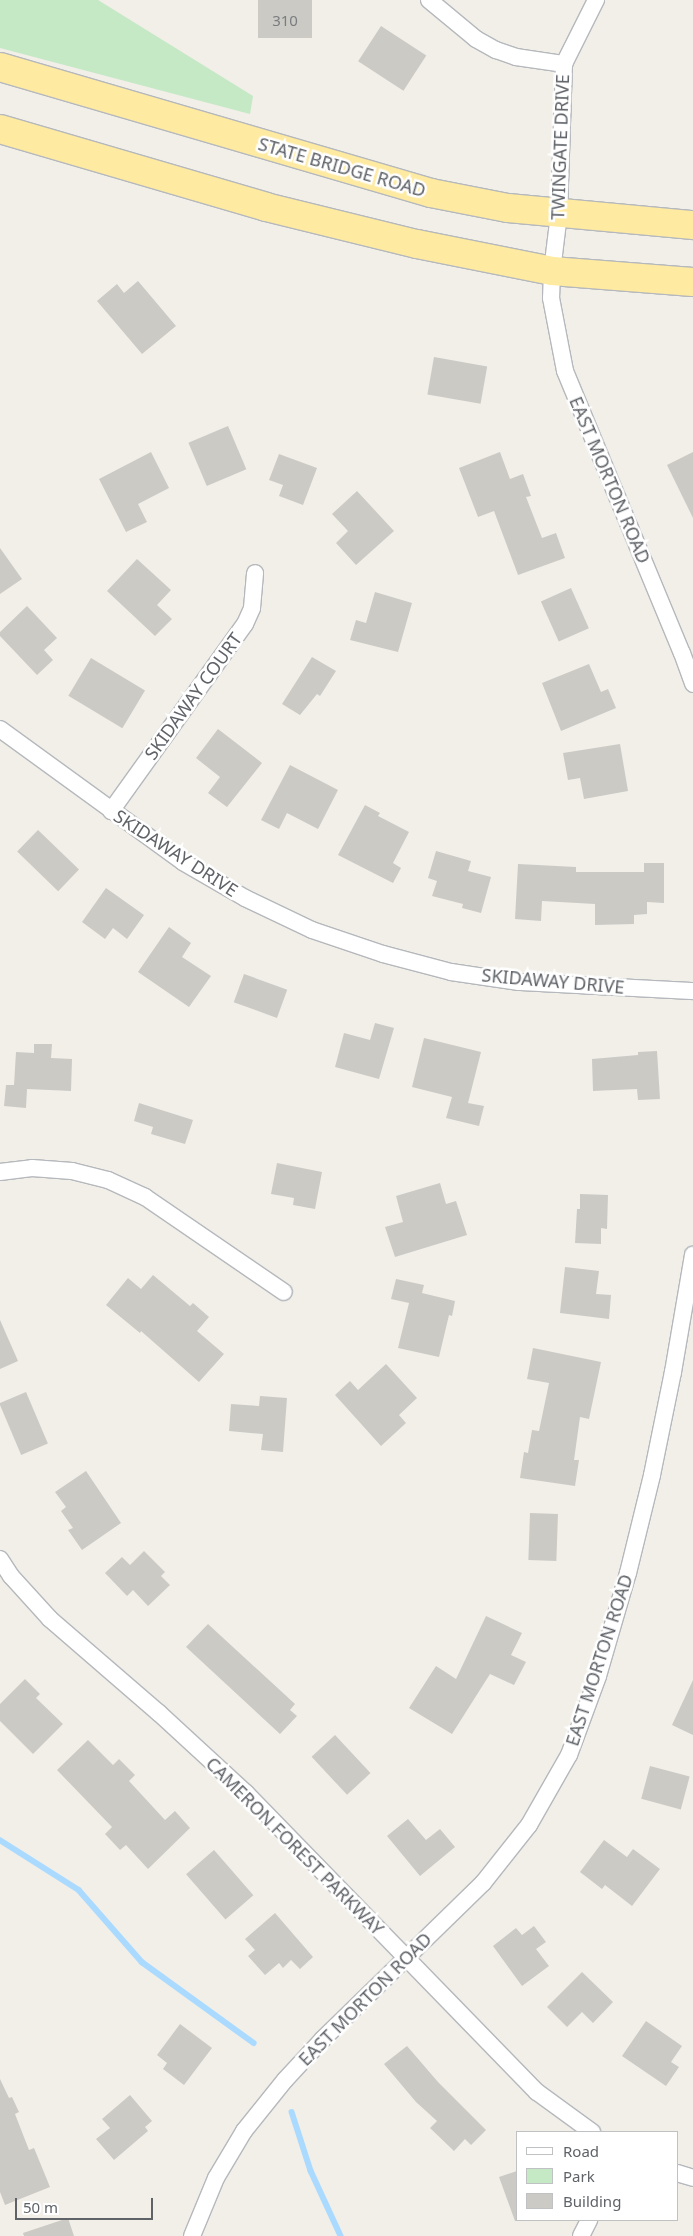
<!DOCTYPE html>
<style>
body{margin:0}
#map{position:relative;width:693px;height:2236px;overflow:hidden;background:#f1efe8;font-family:"Noto Sans",sans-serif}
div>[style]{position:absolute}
.green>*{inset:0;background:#c5e8c5}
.stream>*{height:5.5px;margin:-2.75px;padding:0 2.75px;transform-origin:2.75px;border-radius:2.75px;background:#aadaff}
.building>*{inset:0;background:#cccac5;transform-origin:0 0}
.roads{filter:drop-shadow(1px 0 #b5b8bc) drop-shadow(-1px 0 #b5b8bc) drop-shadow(0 1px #b5b8bc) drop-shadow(0 -1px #b5b8bc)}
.minor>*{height:16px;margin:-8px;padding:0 8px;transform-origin:8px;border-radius:8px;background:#fff}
.trunk>*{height:28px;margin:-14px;padding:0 14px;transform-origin:14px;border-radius:14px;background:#feeaa1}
span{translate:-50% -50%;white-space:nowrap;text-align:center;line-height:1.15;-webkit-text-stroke:5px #fff;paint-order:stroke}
.number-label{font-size:15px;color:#7a7d7f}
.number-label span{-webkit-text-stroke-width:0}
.street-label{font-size:18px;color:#5f6368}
.legend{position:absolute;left:516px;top:2131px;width:162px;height:90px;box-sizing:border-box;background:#fff;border:1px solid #bfc1c3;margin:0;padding:6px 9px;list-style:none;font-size:15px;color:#5f6368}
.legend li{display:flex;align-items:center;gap:10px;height:25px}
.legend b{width:25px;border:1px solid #bfc1c3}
.scale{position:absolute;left:15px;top:2198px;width:138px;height:22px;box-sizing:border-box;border:2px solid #5f6368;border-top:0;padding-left:6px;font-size:15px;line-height:18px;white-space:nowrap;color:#5f6368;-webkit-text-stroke:4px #fff;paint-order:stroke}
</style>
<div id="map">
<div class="green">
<div style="clip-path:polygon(0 0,98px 0,253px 96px,250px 114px,0 48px)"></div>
</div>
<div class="stream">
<div style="left:0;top:1840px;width:93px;rotate:32.3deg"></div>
<div style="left:79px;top:1890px;width:96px;rotate:48.8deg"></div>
<div style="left:142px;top:1962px;width:138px;rotate:35.9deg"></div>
<div style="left:292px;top:2112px;width:62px;rotate:72.1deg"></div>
<div style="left:311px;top:2171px;width:72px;rotate:65.2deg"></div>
</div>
<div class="building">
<div style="left:258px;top:0;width:54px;height:38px"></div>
<div style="left:381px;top:26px;width:54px;height:42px;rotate:33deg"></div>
<div style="clip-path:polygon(138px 281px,176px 326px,142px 354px,97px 301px,117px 284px,124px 293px)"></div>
<div style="left:434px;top:357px;width:54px;height:38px;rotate:10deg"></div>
<div style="left:228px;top:426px;width:47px;height:43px;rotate:67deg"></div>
<div style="clip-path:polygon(151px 452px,169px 488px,138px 504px,147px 522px,126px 532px,99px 479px)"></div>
<div style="clip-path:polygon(500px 452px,510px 479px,523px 474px,531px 496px,526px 497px,542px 538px,556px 533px,565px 558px,518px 575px,494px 511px,478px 517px,459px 468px)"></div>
<div style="clip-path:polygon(693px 452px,693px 518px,667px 465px)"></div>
<div style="clip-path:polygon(279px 454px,317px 468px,303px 505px,279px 496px,283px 485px,269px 480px)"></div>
<div style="clip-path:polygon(357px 491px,394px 531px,356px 565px,336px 543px,348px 531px,332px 514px)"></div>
<div style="clip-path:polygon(0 548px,22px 579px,0 594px)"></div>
<div style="clip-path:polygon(137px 559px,171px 590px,157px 605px,172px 619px,155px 636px,107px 591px)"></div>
<div style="left:571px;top:588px;width:44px;height:33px;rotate:66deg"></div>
<div style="clip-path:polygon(375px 592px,412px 603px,398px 652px,350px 640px,356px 620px,366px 623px)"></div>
<div style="clip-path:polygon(27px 606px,57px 638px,44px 650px,53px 660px,37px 675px,0 636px,0 632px)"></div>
<div style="clip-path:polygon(312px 657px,336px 671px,320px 696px,317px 694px,300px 715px,282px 704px)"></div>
<div style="left:91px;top:658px;width:63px;height:44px;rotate:31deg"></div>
<div style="clip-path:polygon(589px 664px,601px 692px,608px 689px,616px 708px,561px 731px,542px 683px)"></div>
<div style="clip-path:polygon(218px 729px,262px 763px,227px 807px,208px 793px,220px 777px,196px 758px)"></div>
<div style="clip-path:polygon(620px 744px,628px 791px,584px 799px,580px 778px,568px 780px,563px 753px)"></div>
<div style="clip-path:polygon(290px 765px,338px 790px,318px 829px,287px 813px,279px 829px,261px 820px)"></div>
<div style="clip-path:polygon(365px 805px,380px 813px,378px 816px,409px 832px,393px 863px,401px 868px,393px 883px,338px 855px)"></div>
<div style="left:38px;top:830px;width:57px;height:30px;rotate:44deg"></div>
<div style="clip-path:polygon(436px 851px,471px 861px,468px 871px,491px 877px,481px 913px,462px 908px,463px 904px,432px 896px,437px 881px,428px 878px)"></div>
<div style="clip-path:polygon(644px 863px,664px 863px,664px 903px,647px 902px,647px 914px,634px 915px,634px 924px,595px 925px,595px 904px,542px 901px,541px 921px,515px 919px,518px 864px,576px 867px,576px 872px,644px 872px)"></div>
<div style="clip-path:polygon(106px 888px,144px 915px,127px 939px,113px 928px,105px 939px,82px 922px)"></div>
<div style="clip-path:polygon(169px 927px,191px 943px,182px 957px,211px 976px,189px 1007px,138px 972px)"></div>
<div style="left:244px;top:974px;width:46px;height:30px;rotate:20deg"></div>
<div style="clip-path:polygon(375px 1023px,394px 1028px,379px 1079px,335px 1067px,344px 1033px,370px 1040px)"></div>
<div style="clip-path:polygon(424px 1038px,481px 1052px,468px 1103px,484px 1106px,479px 1126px,446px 1118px,452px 1097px,412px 1087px)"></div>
<div style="clip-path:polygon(34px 1044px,52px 1044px,51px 1058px,72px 1059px,71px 1091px,27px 1089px,26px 1108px,4px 1106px,6px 1085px,14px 1085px,16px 1052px,34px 1053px)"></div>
<div style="clip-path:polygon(657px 1051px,660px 1099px,638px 1100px,637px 1089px,593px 1091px,592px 1059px,638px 1055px,638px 1052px)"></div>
<div style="clip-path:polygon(139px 1103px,193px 1120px,185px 1144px,151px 1134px,153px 1127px,134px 1121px)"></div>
<div style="clip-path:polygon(277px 1163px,322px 1172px,315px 1209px,293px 1205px,294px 1198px,271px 1194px)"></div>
<div style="clip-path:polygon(440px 1183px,446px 1204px,456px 1201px,467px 1235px,395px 1257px,385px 1227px,403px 1222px,396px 1196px)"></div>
<div style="clip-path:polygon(580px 1194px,608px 1195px,607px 1229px,601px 1228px,601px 1244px,575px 1243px,577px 1209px,580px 1209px)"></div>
<div style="clip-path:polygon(565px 1267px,599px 1271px,596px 1294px,611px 1295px,609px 1319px,560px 1313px)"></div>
<div style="clip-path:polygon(153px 1275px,190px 1306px,193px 1303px,209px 1317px,197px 1331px,224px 1354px,199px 1382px,141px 1331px,140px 1333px,106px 1305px,128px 1278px,141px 1289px)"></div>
<div style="clip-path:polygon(396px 1279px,424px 1285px,422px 1293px,455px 1301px,452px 1316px,449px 1315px,439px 1357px,398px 1348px,409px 1303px,391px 1299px)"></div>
<div style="clip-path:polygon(0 1320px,18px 1361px,0 1369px)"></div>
<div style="clip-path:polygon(533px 1348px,601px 1362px,589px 1419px,580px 1417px,574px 1460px,579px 1460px,575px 1486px,520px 1478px,524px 1452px,528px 1453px,532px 1430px,539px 1431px,549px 1383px,527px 1379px)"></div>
<div style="clip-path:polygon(386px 1364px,417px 1398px,399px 1415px,406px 1423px,381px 1446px,335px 1395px,350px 1381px,358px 1390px)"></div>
<div style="left:26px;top:1392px;width:56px;height:29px;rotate:67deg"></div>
<div style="clip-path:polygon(260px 1396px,287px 1398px,283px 1452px,261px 1450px,263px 1434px,229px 1431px,231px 1404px,259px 1406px)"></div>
<div style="clip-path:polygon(86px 1471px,121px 1523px,82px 1550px,68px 1530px,73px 1528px,61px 1511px,66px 1507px,55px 1492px)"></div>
<div style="left:530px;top:1513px;width:28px;height:47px;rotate:2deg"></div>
<div style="clip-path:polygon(144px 1551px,165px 1572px,161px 1576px,170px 1585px,148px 1606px,133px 1590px,127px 1596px,105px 1573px,122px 1557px,130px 1565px)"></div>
<div style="clip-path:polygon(486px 1616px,522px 1633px,511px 1655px,526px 1662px,514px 1685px,490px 1674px,452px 1734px,409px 1708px,436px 1666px,456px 1679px)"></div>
<div style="clip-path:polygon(208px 1624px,295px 1704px,290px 1710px,297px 1716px,280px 1734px,186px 1647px)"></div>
<div style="clip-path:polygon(25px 1679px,40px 1694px,36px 1698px,63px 1724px,33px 1754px,0 1721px,0 1704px)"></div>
<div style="clip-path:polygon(693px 1680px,693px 1735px,672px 1725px)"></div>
<div style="left:335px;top:1735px;width:52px;height:32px;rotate:47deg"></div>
<div style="clip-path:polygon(88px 1740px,113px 1765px,119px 1759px,135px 1775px,129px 1781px,165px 1820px,175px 1811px,190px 1828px,148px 1869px,126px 1845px,120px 1850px,105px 1834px,112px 1827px,57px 1770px)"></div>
<div style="left:650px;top:1766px;width:41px;height:34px;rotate:15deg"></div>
<div style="clip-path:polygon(408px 1819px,426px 1840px,440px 1829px,455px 1847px,420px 1876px,387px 1836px)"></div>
<div style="clip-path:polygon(604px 1840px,627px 1857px,633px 1849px,660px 1869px,632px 1906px,605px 1885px,602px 1889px,580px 1872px)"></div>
<div style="left:214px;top:1850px;width:60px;height:37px;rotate:49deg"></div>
<div style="clip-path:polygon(275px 1913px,313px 1957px,300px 1969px,291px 1960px,283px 1968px,279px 1963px,265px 1975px,248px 1956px,255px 1950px,245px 1939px)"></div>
<div style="clip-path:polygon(534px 1926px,546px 1942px,536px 1949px,549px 1966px,522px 1986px,493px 1946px,516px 1928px,522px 1935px)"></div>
<div style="clip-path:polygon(582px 1972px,613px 2002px,593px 2023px,582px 2012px,567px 2027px,547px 2007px)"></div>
<div style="clip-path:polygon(646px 2021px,682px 2046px,671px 2062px,679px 2067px,666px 2086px,622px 2056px)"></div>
<div style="clip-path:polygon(180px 2024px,212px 2048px,184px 2085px,163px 2069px,167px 2063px,157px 2055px)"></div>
<div style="clip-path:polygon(407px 2046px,438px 2082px,486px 2130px,471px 2145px,465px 2139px,454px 2151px,430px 2128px,437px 2121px,416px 2102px,384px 2064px)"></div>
<div style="clip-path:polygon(0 2079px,9px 2098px,12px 2097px,19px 2112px,15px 2114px,29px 2150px,34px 2148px,50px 2187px,5px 2205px,0 2192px)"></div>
<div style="clip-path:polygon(130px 2095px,152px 2121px,145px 2127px,148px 2131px,114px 2160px,96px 2139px,110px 2128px,102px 2119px)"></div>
<div style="clip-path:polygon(517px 2171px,517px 2221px,515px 2221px,499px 2177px)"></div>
<div style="clip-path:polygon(68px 2218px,74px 2236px,24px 2236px,23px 2233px)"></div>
</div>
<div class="roads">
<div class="minor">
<div style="left:429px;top:0;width:61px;rotate:39.7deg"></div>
<div style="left:476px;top:39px;width:23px;rotate:29deg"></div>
<div style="left:496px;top:50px;width:21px;rotate:19deg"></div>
<div style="left:516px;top:57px;width:49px;rotate:8.3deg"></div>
<div style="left:596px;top:0;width:72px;rotate:116.6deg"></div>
<div style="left:564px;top:64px;width:150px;rotate:91.9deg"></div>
<div style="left:559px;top:214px;width:57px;rotate:97deg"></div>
<div style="left:552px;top:271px;width:27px;rotate:92deg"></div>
<div style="left:551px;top:298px;width:74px;rotate:79.1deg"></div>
<div style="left:565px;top:371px;width:305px;rotate:67.5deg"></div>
<div style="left:682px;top:653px;width:33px;rotate:70deg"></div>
<div style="left:0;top:729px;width:226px;rotate:36deg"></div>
<div style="left:183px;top:862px;width:72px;rotate:30.1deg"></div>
<div style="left:245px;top:898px;width:74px;rotate:25.5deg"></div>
<div style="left:312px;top:930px;width:75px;rotate:18.7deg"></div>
<div style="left:383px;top:954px;width:70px;rotate:14.8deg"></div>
<div style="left:451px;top:972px;width:69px;rotate:8.4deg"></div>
<div style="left:519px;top:982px;width:174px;rotate:3deg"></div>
<div style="left:111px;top:811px;width:230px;rotate:-54.4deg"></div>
<div style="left:245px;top:624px;width:17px;rotate:-66deg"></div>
<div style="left:252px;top:608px;width:35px;rotate:-85deg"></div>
<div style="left:0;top:1172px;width:32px;rotate:-7deg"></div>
<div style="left:32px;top:1168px;width:40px;rotate:4.3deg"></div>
<div style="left:72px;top:1171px;width:37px;rotate:14deg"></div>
<div style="left:108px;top:1180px;width:41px;rotate:24.7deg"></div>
<div style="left:145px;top:1197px;width:168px;rotate:34.4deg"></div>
<div style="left:0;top:1559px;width:20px;rotate:57deg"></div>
<div style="left:11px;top:1576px;width:58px;rotate:47.8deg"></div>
<div style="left:50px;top:1619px;width:144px;rotate:40.8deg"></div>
<div style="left:159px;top:1713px;width:118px;rotate:42.6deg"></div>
<div style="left:246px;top:1793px;width:417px;rotate:45.8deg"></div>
<div style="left:537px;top:2092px;width:68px;rotate:36deg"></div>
<div style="left:677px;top:2173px;width:17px;rotate:17deg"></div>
<div style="left:192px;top:2236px;width:63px;rotate:-67.5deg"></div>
<div style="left:216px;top:2178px;width:55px;rotate:-59.2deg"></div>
<div style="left:244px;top:2131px;width:65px;rotate:-51.2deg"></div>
<div style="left:285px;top:2080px;width:56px;rotate:-47.2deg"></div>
<div style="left:323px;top:2039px;width:223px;rotate:-44.3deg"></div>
<div style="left:483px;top:1883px;width:74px;rotate:-51.6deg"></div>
<div style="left:529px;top:1825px;width:81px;rotate:-60.3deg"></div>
<div style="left:569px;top:1755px;width:84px;rotate:-69.8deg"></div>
<div style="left:598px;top:1676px;width:107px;rotate:-73.8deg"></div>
<div style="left:628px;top:1573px;width:101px;rotate:-76.2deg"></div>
<div style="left:652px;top:1475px;width:105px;rotate:-78.5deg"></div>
<div style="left:673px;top:1372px;width:119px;rotate:-80.3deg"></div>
<div style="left:581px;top:2236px;width:18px;rotate:-63deg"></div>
</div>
<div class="trunk">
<div style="left:0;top:67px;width:449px;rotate:16.3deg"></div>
<div style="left:431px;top:193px;width:78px;rotate:11deg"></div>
<div style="left:508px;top:208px;width:186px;rotate:5.3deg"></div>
<div style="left:0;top:129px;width:277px;rotate:16.3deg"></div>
<div style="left:266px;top:207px;width:155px;rotate:13.8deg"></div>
<div style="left:417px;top:244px;width:138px;rotate:11.3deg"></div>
<div style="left:552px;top:271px;width:141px;rotate:4.5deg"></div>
</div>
</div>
<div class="number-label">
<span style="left:285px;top:21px">310</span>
</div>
<div class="street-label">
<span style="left:560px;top:147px;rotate:-88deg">TWINGATE DRIVE</span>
<span style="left:342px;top:167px;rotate:16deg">STATE BRIDGE ROAD</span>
<span style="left:610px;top:480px;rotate:67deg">EAST MORTON ROAD</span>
<span style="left:193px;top:696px;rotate:-54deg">SKIDAWAY COURT</span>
<span style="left:176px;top:853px;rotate:33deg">SKIDAWAY DRIVE</span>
<span style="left:553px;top:981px;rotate:5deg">SKIDAWAY DRIVE</span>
<span style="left:599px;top:1660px;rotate:-72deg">EAST MORTON ROAD</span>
<span style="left:295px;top:1846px;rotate:45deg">CAMERON FOREST PARKWAY</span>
<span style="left:365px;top:1999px;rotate:-45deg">EAST MORTON ROAD</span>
</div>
<ul class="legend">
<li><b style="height:6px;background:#fff"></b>Road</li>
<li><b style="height:14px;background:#c5e8c5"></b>Park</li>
<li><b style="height:14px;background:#cccac5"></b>Building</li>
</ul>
<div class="scale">50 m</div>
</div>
